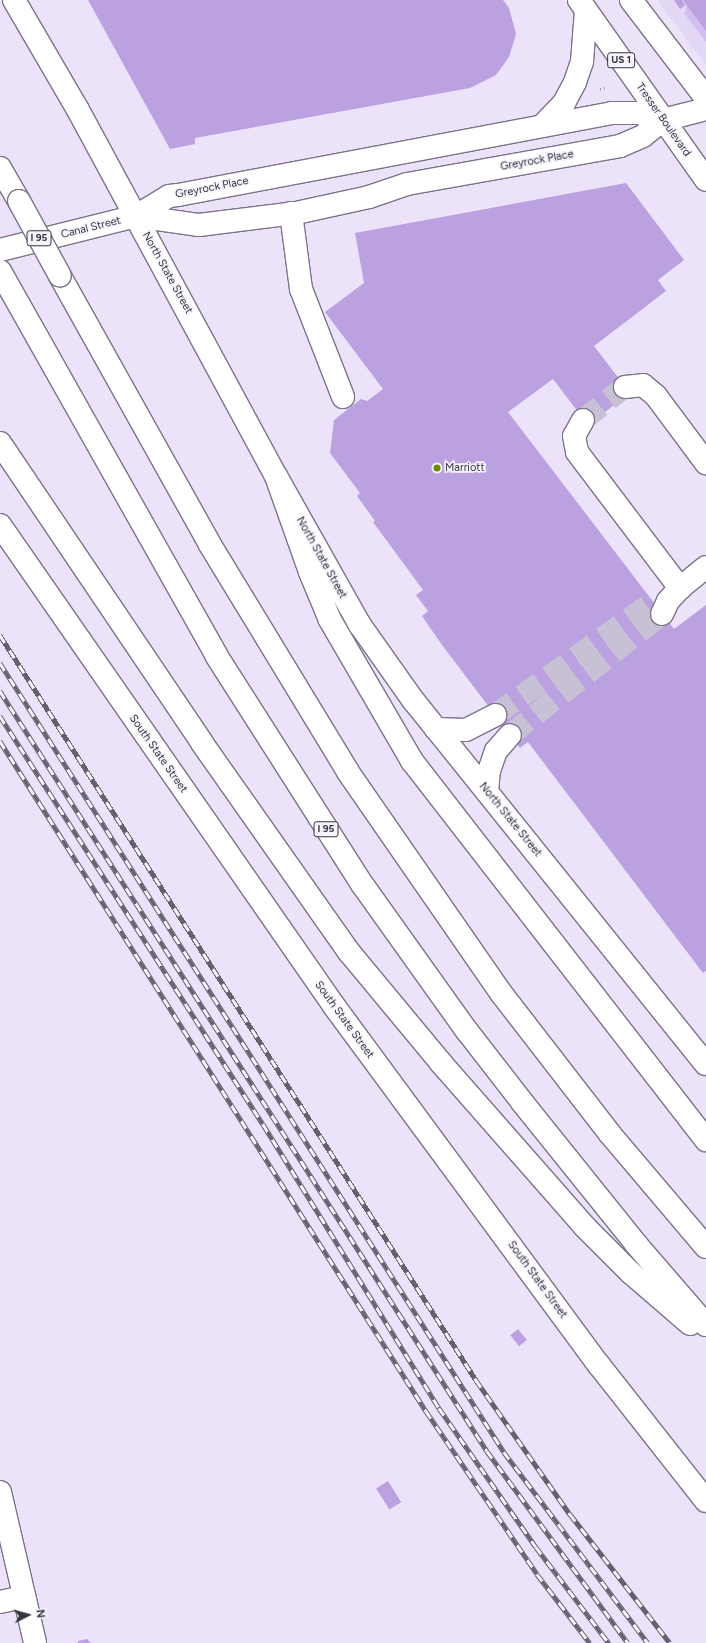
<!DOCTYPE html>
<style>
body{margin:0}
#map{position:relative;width:706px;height:1643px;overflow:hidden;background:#ece3fb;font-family:Figtree,sans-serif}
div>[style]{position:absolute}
.built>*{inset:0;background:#e2d7f5}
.green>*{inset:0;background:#d2bef0}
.building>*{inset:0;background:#bba1e0;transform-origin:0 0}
.minor-tunnel>*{height:22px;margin-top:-11px;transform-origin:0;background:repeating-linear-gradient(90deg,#c8c0d5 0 22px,transparent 0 33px)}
.path>*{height:2.5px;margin-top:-1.25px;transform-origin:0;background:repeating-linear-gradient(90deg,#9e98aa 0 1px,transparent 0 4px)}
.roads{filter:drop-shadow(1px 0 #7c7389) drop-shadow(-1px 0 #7c7389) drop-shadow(0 1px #7c7389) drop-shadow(0 -1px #7c7389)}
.minor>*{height:22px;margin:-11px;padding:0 11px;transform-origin:11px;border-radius:11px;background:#fff}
.major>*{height:22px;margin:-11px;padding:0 11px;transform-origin:11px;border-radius:11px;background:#fff}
.highway>*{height:22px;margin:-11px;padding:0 11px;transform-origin:11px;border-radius:11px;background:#fff}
.rail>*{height:4.5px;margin-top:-2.25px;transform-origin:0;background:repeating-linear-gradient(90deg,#f6f3fc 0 9px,#64606c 0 18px);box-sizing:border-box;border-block:1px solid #64606c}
.bridges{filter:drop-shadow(1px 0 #7c7389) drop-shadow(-1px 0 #7c7389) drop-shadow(0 1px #7c7389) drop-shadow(0 -1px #7c7389)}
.highway-bridge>*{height:22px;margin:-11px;padding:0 11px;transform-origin:11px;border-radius:11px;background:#fff}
.dots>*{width:11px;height:11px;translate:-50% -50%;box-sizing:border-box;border:2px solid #f6f3fc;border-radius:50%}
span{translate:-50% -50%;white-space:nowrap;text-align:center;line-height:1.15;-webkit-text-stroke:3.5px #f6f3fc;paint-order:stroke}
.shield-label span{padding:1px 3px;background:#f6f3fc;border:1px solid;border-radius:3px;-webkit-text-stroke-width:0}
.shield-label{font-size:10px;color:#36333c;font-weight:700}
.street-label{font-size:11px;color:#36333c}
.poi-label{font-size:11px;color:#36333c}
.left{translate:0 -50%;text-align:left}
.north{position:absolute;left:8px;top:1595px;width:40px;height:40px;-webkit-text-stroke:3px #f6f3fc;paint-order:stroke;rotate:84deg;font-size:11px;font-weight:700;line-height:16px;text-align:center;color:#36333c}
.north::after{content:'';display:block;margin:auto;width:14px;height:18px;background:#36333c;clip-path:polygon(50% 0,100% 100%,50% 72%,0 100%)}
</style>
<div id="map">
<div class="built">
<div style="clip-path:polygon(657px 0,706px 0,706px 64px,705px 64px)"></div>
</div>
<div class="green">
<div style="clip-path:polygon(687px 6px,706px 31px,706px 42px,684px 13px)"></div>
</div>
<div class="building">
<div style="clip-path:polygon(88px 0,503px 0,509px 8px,516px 34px,509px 57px,496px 75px,470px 88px,195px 138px,195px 144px,170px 149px)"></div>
<div style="clip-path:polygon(674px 0,682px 0,685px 5px,680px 9px)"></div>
<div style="clip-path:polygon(683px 0,706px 0,706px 31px,687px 6px)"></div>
<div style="clip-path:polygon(626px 183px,684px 260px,658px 280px,666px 291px,594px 346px,630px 393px,588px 425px,553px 379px,508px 412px,674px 629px,706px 605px,706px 971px,703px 973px,528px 742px,520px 748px,442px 645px,422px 616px,428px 611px,416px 595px,423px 590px,373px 522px,375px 521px,357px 496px,360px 493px,330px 453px,334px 420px,361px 399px,367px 401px,383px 389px,325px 312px,364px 283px,355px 233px)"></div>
<div style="left:518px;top:1329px;width:14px;height:10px;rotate:51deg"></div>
<div style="left:388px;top:1481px;width:25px;height:14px;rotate:58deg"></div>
<div style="clip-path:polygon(87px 1639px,91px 1643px,78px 1643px,78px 1641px)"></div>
</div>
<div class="minor-tunnel">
<div style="left:583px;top:420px;width:53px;rotate:-38.2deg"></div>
<div style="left:495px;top:715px;width:194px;rotate:-35.6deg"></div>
<div style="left:510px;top:735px;width:194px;rotate:-38.5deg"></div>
</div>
<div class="path">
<div style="left:600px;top:89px;width:6px;rotate:-18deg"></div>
</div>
<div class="roads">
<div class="minor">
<div style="left:291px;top:213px;width:77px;rotate:82.5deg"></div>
<div style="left:301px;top:289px;width:116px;rotate:68.7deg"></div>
<div style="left:136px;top:216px;width:64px;rotate:8.1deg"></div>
<div style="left:199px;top:225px;width:98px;rotate:-7.1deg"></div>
<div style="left:296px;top:213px;width:75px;rotate:-12.4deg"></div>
<div style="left:369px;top:197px;width:40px;rotate:-18.9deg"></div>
<div style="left:407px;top:184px;width:216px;rotate:-10.1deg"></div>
<div style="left:620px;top:146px;width:25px;rotate:-23deg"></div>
<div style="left:643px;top:136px;width:26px;rotate:-39deg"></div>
<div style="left:663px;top:120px;width:44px;rotate:-14.3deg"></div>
<div style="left:0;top:250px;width:140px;rotate:-14deg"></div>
<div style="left:136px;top:216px;width:39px;rotate:-31deg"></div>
<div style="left:169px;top:196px;width:9px;rotate:-6deg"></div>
<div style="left:178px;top:195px;width:442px;rotate:-10.7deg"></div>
<div style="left:612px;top:113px;width:26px"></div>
<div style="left:638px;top:113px;width:26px;rotate:16deg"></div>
<div style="left:625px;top:387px;width:18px;rotate:-6deg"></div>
<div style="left:643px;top:385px;width:17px;rotate:40deg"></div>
<div style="left:656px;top:396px;width:84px;rotate:53.3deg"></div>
<div style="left:583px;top:420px;width:18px;rotate:119deg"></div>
<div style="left:574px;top:436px;width:16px;rotate:79deg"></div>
<div style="left:577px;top:452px;width:171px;rotate:52.9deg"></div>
<div style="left:662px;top:614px;width:14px;rotate:-65deg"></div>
<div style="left:668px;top:601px;width:18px;rotate:-47deg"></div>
<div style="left:680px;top:588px;width:33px;rotate:-39deg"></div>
<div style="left:436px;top:729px;width:30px;rotate:2deg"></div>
<div style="left:466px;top:730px;width:33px;rotate:-27deg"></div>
<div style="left:487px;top:792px;width:21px;rotate:-85deg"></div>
<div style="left:489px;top:771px;width:21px;rotate:-71deg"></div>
<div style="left:496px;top:751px;width:21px;rotate:-49deg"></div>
<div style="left:0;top:1492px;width:155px;rotate:76.9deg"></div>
<div style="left:0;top:1602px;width:25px;rotate:-12deg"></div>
</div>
<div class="major">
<div style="left:14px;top:0;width:127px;rotate:59.8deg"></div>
<div style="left:78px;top:110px;width:416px;rotate:61.6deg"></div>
<div style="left:276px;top:476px;width:171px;rotate:60.6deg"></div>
<div style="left:360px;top:625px;width:92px;rotate:54.8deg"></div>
<div style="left:413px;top:700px;width:467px;rotate:51.2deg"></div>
<div style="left:579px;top:0;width:220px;rotate:54.8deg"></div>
<div style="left:631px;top:0;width:123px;rotate:52.6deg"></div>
<div style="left:542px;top:126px;width:32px;rotate:-46deg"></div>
<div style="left:564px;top:103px;width:24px;rotate:-62deg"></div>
<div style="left:575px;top:82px;width:21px;rotate:-71deg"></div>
<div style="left:582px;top:62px;width:52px;rotate:-85.6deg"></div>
<div style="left:0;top:525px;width:586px;rotate:55.22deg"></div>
<div style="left:334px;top:1006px;width:446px;rotate:53.6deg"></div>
<div style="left:599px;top:1365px;width:173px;rotate:51.8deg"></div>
</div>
<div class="highway">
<div style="left:0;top:168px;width:38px;rotate:60deg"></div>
<div style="left:0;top:271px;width:441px;rotate:60.6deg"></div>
<div style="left:216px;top:655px;width:272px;rotate:57.5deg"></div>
<div style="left:362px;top:884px;width:181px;rotate:54.5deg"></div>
<div style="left:467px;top:1031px;width:90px;rotate:52.2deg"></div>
<div style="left:522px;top:1102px;width:182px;rotate:51.2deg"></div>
<div style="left:636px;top:1244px;width:107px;rotate:49.2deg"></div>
<div style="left:60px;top:276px;width:306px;rotate:60.8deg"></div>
<div style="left:209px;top:543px;width:268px;rotate:58.7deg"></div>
<div style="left:348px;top:772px;width:269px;rotate:55.3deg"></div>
<div style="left:501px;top:993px;width:178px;rotate:52.3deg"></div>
<div style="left:610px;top:1134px;width:148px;rotate:49.7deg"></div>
<div style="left:0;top:443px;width:362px;rotate:56deg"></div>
<div style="left:202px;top:743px;width:256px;rotate:54.9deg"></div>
<div style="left:349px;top:952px;width:144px;rotate:50.3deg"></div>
<div style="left:441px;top:1063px;width:217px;rotate:48.7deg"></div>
<div style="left:584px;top:1226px;width:66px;rotate:45deg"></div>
<div style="left:631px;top:1273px;width:78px;rotate:40.8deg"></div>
<div style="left:276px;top:476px;width:102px;rotate:70.5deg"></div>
<div style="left:310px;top:572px;width:52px;rotate:67.4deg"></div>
<div style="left:330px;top:620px;width:163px;rotate:59.8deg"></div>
<div style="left:412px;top:761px;width:480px;rotate:52.2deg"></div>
</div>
</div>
<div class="rail">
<div style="left:0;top:635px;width:884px;rotate:57.42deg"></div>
<div style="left:476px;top:1380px;width:164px;rotate:55deg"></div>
<div style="left:570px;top:1514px;width:163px;rotate:52.2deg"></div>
<div style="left:0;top:663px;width:936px;rotate:57.43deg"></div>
<div style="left:504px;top:1452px;width:239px;rotate:53deg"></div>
<div style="left:0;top:691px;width:903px;rotate:57.35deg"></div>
<div style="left:487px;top:1451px;width:238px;rotate:53.7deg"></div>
<div style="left:0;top:716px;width:485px;rotate:57.2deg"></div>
<div style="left:263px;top:1124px;width:334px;rotate:58.2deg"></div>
<div style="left:439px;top:1408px;width:169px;rotate:55.1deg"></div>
<div style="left:536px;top:1547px;width:121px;rotate:52.8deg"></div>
<div style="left:0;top:741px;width:794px;rotate:57.55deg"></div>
<div style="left:426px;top:1411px;width:197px;rotate:55.7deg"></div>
<div style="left:537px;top:1574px;width:87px;rotate:52.5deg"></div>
</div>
<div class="bridges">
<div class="highway-bridge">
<div style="left:19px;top:201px;width:85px;rotate:61.3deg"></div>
</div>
</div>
<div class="dots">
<div style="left:437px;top:468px;background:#6b8904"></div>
</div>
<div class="shield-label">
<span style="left:621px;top:60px">US 1</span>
<span style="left:39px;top:238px">I 95</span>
<span style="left:326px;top:829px">I 95</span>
</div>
<div class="street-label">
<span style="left:663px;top:120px;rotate:55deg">Tresser Boulevard</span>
<span style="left:537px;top:161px;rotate:-10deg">Greyrock Place</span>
<span style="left:212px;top:188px;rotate:-11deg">Greyrock Place</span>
<span style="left:91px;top:228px;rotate:-14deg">Canal Street</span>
<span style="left:167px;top:273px;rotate:61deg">North State Street</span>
<span style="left:321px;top:558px;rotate:61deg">North State Street</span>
<span style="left:158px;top:754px;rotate:55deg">South State Street</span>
<span style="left:510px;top:820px;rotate:51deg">North State Street</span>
<span style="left:344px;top:1020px;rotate:54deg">South State Street</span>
<span style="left:537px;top:1280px;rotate:54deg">South State Street</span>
</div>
<div class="poi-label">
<span class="left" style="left:445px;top:468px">Marriott</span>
</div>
<div class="north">N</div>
</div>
